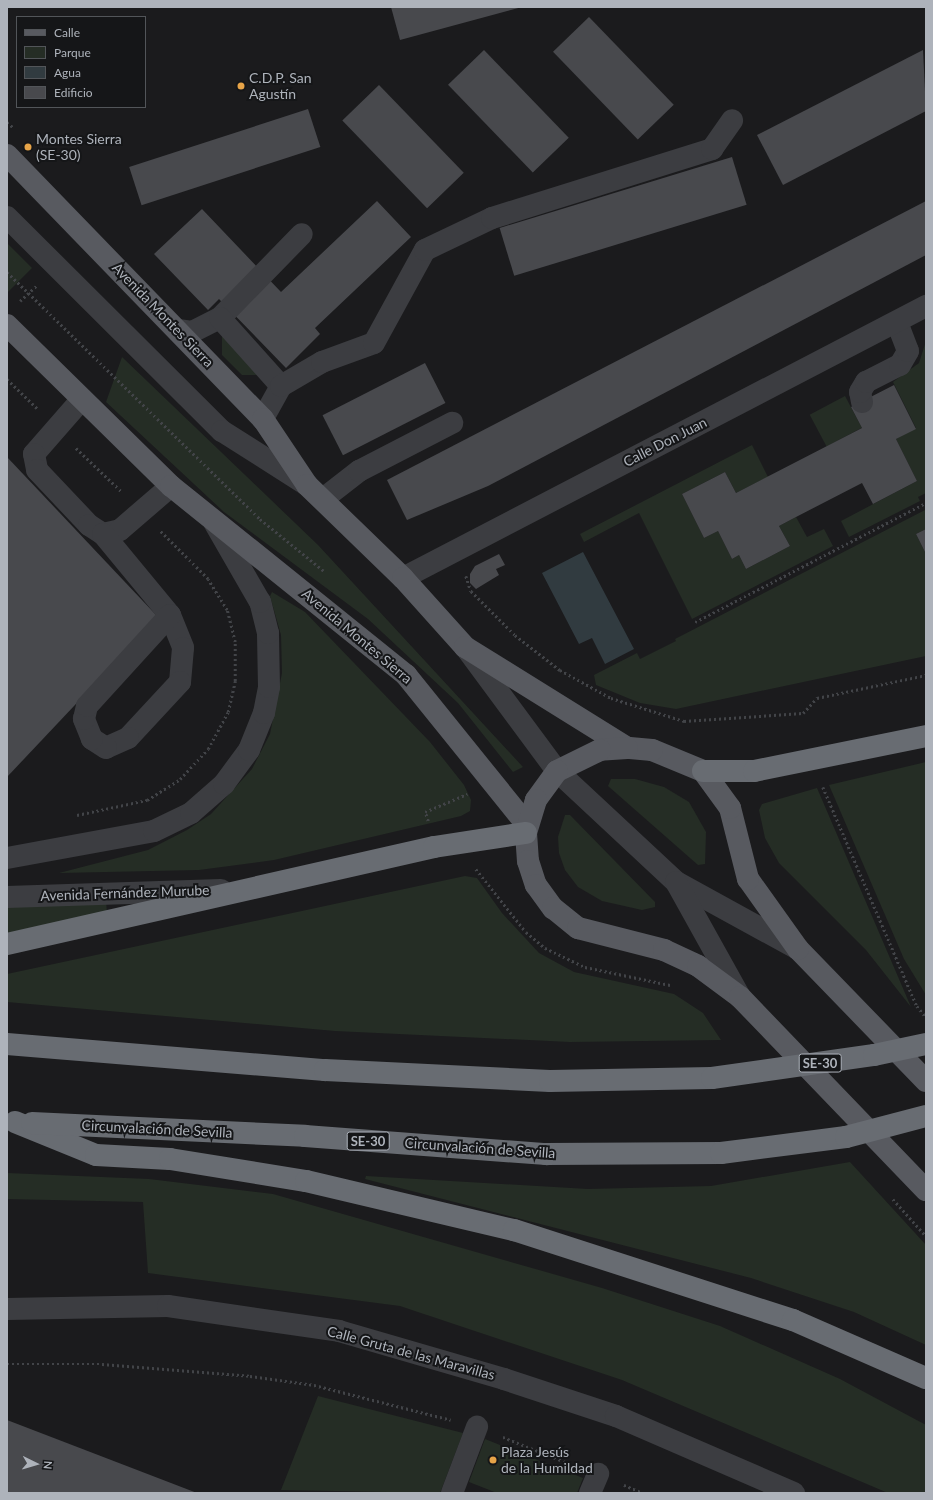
<!DOCTYPE html>
<meta charset="utf-8">
<style>
body{margin:0}
#map{position:relative;width:933px;height:1500px;overflow:hidden;background:#1b1b1d;font-family:Lato,sans-serif}
div>[style]{position:absolute}
.green>*{inset:0;background:#252d25;transform-origin:0 0}
.water>*{inset:0;background:#313b40}
.building>*{inset:0;background:#48494d;transform-origin:0 0}
.path>*{height:2.5px;margin-top:-1.25px;transform-origin:0;background:repeating-linear-gradient(90deg,#424448 0 2px,transparent 0 5px)}
.minor>*{height:22px;margin:-11px;padding:0 11px;transform-origin:11px;border-radius:11px;background:#3c3d41}
.major>*{height:22px;margin:-11px;padding:0 11px;transform-origin:11px;border-radius:11px;background:#585a60}
.highway>*{height:22px;margin:-11px;padding:0 11px;transform-origin:11px;border-radius:11px;background:#686c72}
.highway-bridge>*{height:22px;margin:-11px;padding:0 11px;transform-origin:11px;border-radius:11px;background:#686c72}
.dots>*{width:11px;height:11px;translate:-50% -50%;box-sizing:border-box;border:2px solid #151618;border-radius:50%}
span{translate:-50% -50%;white-space:nowrap;text-align:center;line-height:1.15;-webkit-text-stroke:4px #151618;paint-order:stroke}
.shield-label span{padding:1px 3px;background:#151618;border:1px solid;border-radius:3px;-webkit-text-stroke-width:0}
.shield-label{font-size:13px;color:#aeb3bb;font-weight:700}
.poi-label{font-size:14px;color:#aeb3bb}
.left{translate:0 -50%;text-align:left}
.street-label{font-size:14px;color:#aeb3bb}
.frame{position:absolute;inset:0;border:8px solid #aeb3bb;pointer-events:none}
.legend{position:absolute;left:16px;top:16px;width:130px;height:92px;box-sizing:border-box;background:#151618;border:1px solid #525559;margin:0;padding:5px 7px;list-style:none;font-size:12px;color:#aeb3bb}
.legend li{display:flex;align-items:center;gap:8px;height:20px}
.legend b{width:20px;border:1px solid #525559}
.north{position:absolute;left:16px;top:1444px;width:40px;height:40px;-webkit-text-stroke:3px #151618;paint-order:stroke;rotate:95deg;font-size:11px;font-weight:700;line-height:16px;text-align:center;color:#aeb3bb}
.north::after{content:'';display:block;margin:auto;width:14px;height:18px;background:#aeb3bb;clip-path:polygon(50% 0,100% 100%,50% 72%,0 100%)}
</style>
<div id="map">
<div class="green">
<div style="clip-path:polygon(7px 243px,32px 268px,7px 293px)"></div>
<div style="clip-path:polygon(222px 330px,264px 375px,242px 375px,222px 355px)"></div>
<div style="clip-path:polygon(926px 341px,926px 493px,918px 497px,920px 501px,849px 537px,841px 521px,917px 481px,896px 439px,916px 428px,893px 382px,919px 363px)"></div>
<div style="clip-path:polygon(122px 357px,318px 545px,523px 767px,513px 772px,458px 703px,368px 619px,224px 512px,106px 402px)"></div>
<div style="left:845px;top:396px;width:36px;height:40px;rotate:62deg"></div>
<div style="clip-path:polygon(752px 445px,768px 477px,736px 493px,725px 472px,682px 494px,704px 538px,718px 531px,732px 559px,739px 555px,746px 569px,790px 546px,779px 526px,796px 517px,807px 537px,824px 529px,833px 546px,692px 619px,639px 513px,584px 542px,580px 534px)"></div>
<div style="clip-path:polygon(925px 510px,926px 529px,916px 534px,926px 554px,926px 656px,676px 709px,640px 703px,596px 685px,594px 675px,637px 653px,640px 659px,676px 641px,702px 693px,675px 639px)"></div>
<div style="clip-path:polygon(272px 592px,305px 612px,430px 742px,464px 785px,471px 800px,470px 811px,461px 816px,274px 860px,199px 870px,59px 873px,148px 850px,187px 830px,211px 814px,252px 769px,270px 734px,282px 673px,281px 635px,270px 596px)"></div>
<div style="clip-path:polygon(926px 762px,926px 995px,904px 959px,829px 785px)"></div>
<div style="clip-path:polygon(611px 779px,635px 779px,664px 787px,689px 802px,706px 832px,705px 864px,698px 865px,608px 786px)"></div>
<div style="clip-path:polygon(817px 788px,911px 1007px,866px 950px,779px 863px,765px 838px,759px 810px,762px 804px)"></div>
<div style="clip-path:polygon(565px 815px,570px 815px,655px 902px,655px 907px,642px 910px,602px 901px,578px 887px,565px 870px,559px 853px,558px 837px)"></div>
<div style="clip-path:polygon(465px 876px,477px 878px,502px 913px,539px 953px,574px 972px,674px 994px,703px 1013px,721px 1040px,570px 1042px,335px 1031px,7px 1002px,7px 974px)"></div>
<div style="clip-path:polygon(106px 901px,107px 913px,7px 934px,7px 907px)"></div>
<div style="clip-path:polygon(850px 1162px,926px 1245px,926px 1345px,854px 1312px,751px 1278px,365px 1179px,366px 1176px,588px 1189px,711px 1186px)"></div>
<div style="clip-path:polygon(7px 1173px,149px 1179px,273px 1194px,602px 1288px,720px 1326px,840px 1379px,926px 1425px,926px 1493px,888px 1493px,622px 1380px,400px 1306px,148px 1273px,143px 1202px,7px 1199px)"></div>
<div style="clip-path:polygon(318px 1396px,463px 1433px,440px 1493px,281px 1490px)"></div>
<div style="clip-path:polygon(485px 1439px,583px 1478px,577px 1493px,497px 1493px,469px 1482px)"></div>
</div>
<div class="water">
<div style="clip-path:polygon(583px 552px,634px 649px,605px 664px,592px 638px,579px 644px,542px 573px)"></div>
</div>
<div class="building">
<div style="clip-path:polygon(391px 7px,522px 7px,400px 40px)"></div>
<div style="left:589px;top:17px;width:122px;height:50px;rotate:46deg"></div>
<div style="left:484px;top:50px;width:122px;height:50px;rotate:46deg"></div>
<div style="clip-path:polygon(923px 50px,926px 111px,783px 185px,757px 135px)"></div>
<div style="left:379px;top:85px;width:122px;height:51px;rotate:46deg"></div>
<div style="left:308px;top:109px;width:40px;height:188px;rotate:72deg"></div>
<div style="left:732px;top:157px;width:50px;height:243px;rotate:73deg"></div>
<div style="clip-path:polygon(377px 201px,411px 237px,315px 328px,320px 334px,286px 368px,219px 299px,208px 310px,154px 254px,202px 209px,281px 292px)"></div>
<div style="clip-path:polygon(926px 201px,926px 255px,488px 486px,407px 520px,387px 480px)"></div>
<div style="left:425px;top:363px;width:45px;height:115px;rotate:63deg"></div>
<div style="clip-path:polygon(894px 385px,916px 429px,896px 439px,917px 481px,873px 504px,862px 483px,796px 517px,779px 526px,790px 546px,746px 569px,739px 555px,732px 559px,718px 531px,704px 538px,682px 494px,725px 472px,736px 493px,862px 428px,851px 407px)"></div>
<div style="clip-path:polygon(7px 457px,158px 617px,7px 777px)"></div>
<div style="clip-path:polygon(926px 529px,926px 554px,916px 534px)"></div>
<div style="clip-path:polygon(499px 554px,505px 565px,496px 569px,499px 575px,476px 589px,470px 583px,470px 574px,475px 566px)"></div>
<div style="clip-path:polygon(7px 1420px,197px 1493px,7px 1493px)"></div>
</div>
<div class="path">
<div style="left:7px;top:122px;width:9px;rotate:41deg"></div>
<div style="left:7px;top:272px;width:354px;rotate:44.3deg"></div>
<div style="left:260px;top:519px;width:82px;rotate:39.1deg"></div>
<div style="left:20px;top:301px;width:23px;rotate:-43deg"></div>
<div style="left:7px;top:379px;width:43px;rotate:44.1deg"></div>
<div style="left:76px;top:448px;width:64px;rotate:43.7deg"></div>
<div style="left:466px;top:576px;width:16px;rotate:72deg"></div>
<div style="left:471px;top:591px;width:62px;rotate:45deg"></div>
<div style="left:515px;top:635px;width:57px;rotate:37.9deg"></div>
<div style="left:560px;top:670px;width:58px;rotate:28.8deg"></div>
<div style="left:611px;top:698px;width:77px;rotate:17.5deg"></div>
<div style="left:684px;top:721px;width:119px;rotate:-3.8deg"></div>
<div style="left:803px;top:713px;width:21px;rotate:-47deg"></div>
<div style="left:817px;top:698px;width:111px;rotate:-11.9deg"></div>
<div style="left:695px;top:622px;width:260px;rotate:-27.3deg"></div>
<div style="left:823px;top:787px;width:238px;rotate:66.8deg"></div>
<div style="left:917px;top:1006px;width:13px;rotate:51deg"></div>
<div style="left:77px;top:815px;width:72px;rotate:-12.1deg"></div>
<div style="left:147px;top:800px;width:39px;rotate:-32deg"></div>
<div style="left:180px;top:779px;width:41px;rotate:-47deg"></div>
<div style="left:208px;top:749px;width:42px;rotate:-61.6deg"></div>
<div style="left:228px;top:712px;width:32px;rotate:-77deg"></div>
<div style="left:235px;top:681px;width:39px;rotate:-90deg"></div>
<div style="left:235px;top:642px;width:33px;rotate:-104deg"></div>
<div style="left:227px;top:610px;width:36px;rotate:-122deg"></div>
<div style="left:208px;top:579px;width:68px;rotate:-135deg"></div>
<div style="left:428px;top:821px;width:9px;rotate:-108deg"></div>
<div style="left:425px;top:812px;width:46px;rotate:-23.2deg"></div>
<div style="left:476px;top:869px;width:80px;rotate:51.6deg"></div>
<div style="left:526px;top:932px;width:25px;rotate:40deg"></div>
<div style="left:545px;top:948px;width:44px;rotate:25.4deg"></div>
<div style="left:585px;top:967px;width:87px;rotate:12deg"></div>
<div style="left:893px;top:1199px;width:50px;rotate:48.3deg"></div>
<div style="left:7px;top:1364px;width:95px"></div>
<div style="left:102px;top:1364px;width:148px;rotate:4.6deg"></div>
<div style="left:250px;top:1376px;width:65px;rotate:8deg"></div>
<div style="left:314px;top:1385px;width:141px;rotate:14.3deg"></div>
<div style="left:503px;top:1437px;width:75px;rotate:21.8deg"></div>
<div style="left:624px;top:1485px;width:21px;rotate:23deg"></div>
</div>
<div class="minor">
<div style="left:7px;top:217px;width:303px;rotate:44.9deg"></div>
<div style="left:222px;top:431px;width:101px;rotate:32.4deg"></div>
<div style="left:220px;top:318px;width:117px;rotate:-45.7deg"></div>
<div style="left:178px;top:330px;width:14px;rotate:8deg"></div>
<div style="left:192px;top:332px;width:31px;rotate:-27deg"></div>
<div style="left:220px;top:318px;width:91px;rotate:48.1deg"></div>
<div style="left:281px;top:386px;width:38px;rotate:119deg"></div>
<div style="left:281px;top:386px;width:48px;rotate:-30.3deg"></div>
<div style="left:322px;top:362px;width:55px;rotate:-20.1deg"></div>
<div style="left:374px;top:343px;width:106px;rotate:-61.3deg"></div>
<div style="left:425px;top:250px;width:74px;rotate:-25.5deg"></div>
<div style="left:492px;top:218px;width:231px;rotate:-17.4deg"></div>
<div style="left:712px;top:149px;width:35px;rotate:-55deg"></div>
<div style="left:82px;top:399px;width:73px;rotate:131.1deg"></div>
<div style="left:34px;top:454px;width:16px;rotate:79deg"></div>
<div style="left:37px;top:470px;width:76px;rotate:46.6deg"></div>
<div style="left:89px;top:525px;width:17px;rotate:33deg"></div>
<div style="left:103px;top:534px;width:17px;rotate:-13deg"></div>
<div style="left:120px;top:530px;width:67px;rotate:-40.8deg"></div>
<div style="left:862px;top:402px;width:10px;rotate:-101deg"></div>
<div style="left:860px;top:392px;width:12px;rotate:-59deg"></div>
<div style="left:866px;top:382px;width:38px;rotate:-27deg"></div>
<div style="left:900px;top:365px;width:16px;rotate:-60deg"></div>
<div style="left:908px;top:351px;width:31px;rotate:-111deg"></div>
<div style="left:323px;top:499px;width:46px;rotate:-37.9deg"></div>
<div style="left:359px;top:471px;width:105px;rotate:-27.3deg"></div>
<div style="left:103px;top:534px;width:105px;rotate:50.4deg"></div>
<div style="left:170px;top:615px;width:35px;rotate:68deg"></div>
<div style="left:183px;top:648px;width:34px;rotate:95deg"></div>
<div style="left:180px;top:682px;width:76px;rotate:132.9deg"></div>
<div style="left:128px;top:738px;width:24px;rotate:156deg"></div>
<div style="left:106px;top:748px;width:17px;rotate:-147deg"></div>
<div style="left:92px;top:739px;width:22px;rotate:-112deg"></div>
<div style="left:84px;top:719px;width:13px;rotate:-77deg"></div>
<div style="left:87px;top:706px;width:123px;rotate:-47.6deg"></div>
<div style="left:403px;top:578px;width:590px;rotate:-27.48deg"></div>
<div style="left:466px;top:648px;width:153px;rotate:53.5deg"></div>
<div style="left:557px;top:771px;width:163px;rotate:43deg"></div>
<div style="left:676px;top:882px;width:139px;rotate:28.8deg"></div>
<div style="left:7px;top:858px;width:149px;rotate:-10.4deg"></div>
<div style="left:154px;top:831px;width:41px;rotate:-25.9deg"></div>
<div style="left:191px;top:813px;width:44px;rotate:-41.3deg"></div>
<div style="left:224px;top:784px;width:42px;rotate:-53.7deg"></div>
<div style="left:249px;top:750px;width:40px;rotate:-68deg"></div>
<div style="left:264px;top:713px;width:26px;rotate:-79deg"></div>
<div style="left:269px;top:687px;width:54px;rotate:-91.1deg"></div>
<div style="left:268px;top:633px;width:32px;rotate:-104deg"></div>
<div style="left:260px;top:602px;width:92px;rotate:-119.9deg"></div>
<div style="left:676px;top:882px;width:132px;rotate:60.9deg"></div>
<div style="left:7px;top:897px;width:214px;rotate:-1.9deg"></div>
<div style="left:7px;top:1309px;width:161px;rotate:-1.1deg"></div>
<div style="left:168px;top:1306px;width:173px;rotate:8.3deg"></div>
<div style="left:339px;top:1331px;width:172px;rotate:16.2deg"></div>
<div style="left:504px;top:1379px;width:118px;rotate:18.3deg"></div>
<div style="left:616px;top:1416px;width:194px;rotate:23.4deg"></div>
<div style="left:452px;top:1493px;width:71px;rotate:-69.3deg"></div>
<div style="left:590px;top:1493px;width:21px;rotate:-67deg"></div>
</div>
<div class="major">
<div style="left:7px;top:155px;width:368px;rotate:45.9deg"></div>
<div style="left:263px;top:419px;width:79px;rotate:56.3deg"></div>
<div style="left:307px;top:485px;width:134px;rotate:44.1deg"></div>
<div style="left:403px;top:578px;width:93px;rotate:48.1deg"></div>
<div style="left:465px;top:647px;width:191px;rotate:31.9deg"></div>
<div style="left:7px;top:325px;width:230px;rotate:44.5deg"></div>
<div style="left:171px;top:486px;width:302px;rotate:38.8deg"></div>
<div style="left:406px;top:675px;width:193px;rotate:51.1deg"></div>
<div style="left:926px;top:1081px;width:184px;rotate:-134.1deg"></div>
<div style="left:798px;top:949px;width:86px;rotate:-125.5deg"></div>
<div style="left:748px;top:879px;width:73px;rotate:-104.2deg"></div>
<div style="left:730px;top:808px;width:46px;rotate:-126.1deg"></div>
<div style="left:703px;top:771px;width:55px;rotate:-157.6deg"></div>
<div style="left:652px;top:750px;width:25px;rotate:-175deg"></div>
<div style="left:627px;top:748px;width:27px;rotate:176deg"></div>
<div style="left:600px;top:750px;width:48px;rotate:154deg"></div>
<div style="left:557px;top:771px;width:36px;rotate:126deg"></div>
<div style="left:536px;top:800px;width:34px;rotate:107deg"></div>
<div style="left:526px;top:833px;width:28px;rotate:86deg"></div>
<div style="left:528px;top:861px;width:25px;rotate:72deg"></div>
<div style="left:536px;top:885px;width:29px;rotate:54deg"></div>
<div style="left:553px;top:908px;width:32px;rotate:39deg"></div>
<div style="left:578px;top:928px;width:89px;rotate:14.3deg"></div>
<div style="left:664px;top:950px;width:38px;rotate:25deg"></div>
<div style="left:698px;top:966px;width:52px;rotate:36.4deg"></div>
<div style="left:740px;top:997px;width:268px;rotate:46.1deg"></div>
</div>
<div class="highway">
<div style="left:703px;top:771px;width:51px"></div>
<div style="left:754px;top:771px;width:176px;rotate:-11.5deg"></div>
<div style="left:7px;top:944px;width:438px;rotate:-12.8deg"></div>
<div style="left:434px;top:847px;width:93px;rotate:-8.7deg"></div>
<div style="left:7px;top:1044px;width:319px;rotate:4.7deg"></div>
<div style="left:325px;top:1070px;width:225px;rotate:2.8deg"></div>
<div style="left:550px;top:1081px;width:162px;rotate:-1.1deg"></div>
<div style="left:15px;top:1122px;width:87px;rotate:22.2deg"></div>
<div style="left:96px;top:1155px;width:74px;rotate:3.1deg"></div>
<div style="left:170px;top:1159px;width:138px;rotate:9.2deg"></div>
<div style="left:306px;top:1181px;width:214px;rotate:13.3deg"></div>
<div style="left:514px;top:1230px;width:293px;rotate:17.9deg"></div>
<div style="left:793px;top:1320px;width:145px;rotate:23.6deg"></div>
<div style="left:32px;top:1123px;width:273px;rotate:2.7deg"></div>
<div style="left:305px;top:1136px;width:242px;rotate:4.3deg"></div>
<div style="left:546px;top:1154px;width:175px;rotate:-0.3deg"></div>
</div>
<div class="highway-bridge">
<div style="left:712px;top:1078px;width:164px;rotate:-8.1deg"></div>
<div style="left:874px;top:1055px;width:53px;rotate:-11.9deg"></div>
<div style="left:721px;top:1153px;width:126px;rotate:-7.3deg"></div>
<div style="left:846px;top:1137px;width:83px;rotate:-14.7deg"></div>
</div>
<div class="dots">
<div style="left:241px;top:86px;background:#e7a448"></div>
<div style="left:28px;top:147px;background:#e7a448"></div>
<div style="left:493px;top:1460px;background:#e7a448"></div>
</div>
<div class="shield-label">
<span style="left:820px;top:1063px">SE-30</span>
<span style="left:368px;top:1141px">SE-30</span>
</div>
<div class="poi-label">
<span class="left" style="left:249px;top:86px">C.D.P. San<br>Agustín</span>
<span class="left" style="left:36px;top:147px">Montes Sierra<br>(SE-30)</span>
<span class="left" style="left:501px;top:1460px">Plaza Jesús<br>de la Humildad</span>
</div>
<div class="street-label">
<span style="left:163px;top:315px;rotate:46deg">Avenida Montes Sierra</span>
<span style="left:665px;top:442px;rotate:-27deg">Calle Don Juan</span>
<span style="left:357px;top:636px;rotate:40deg">Avenida Montes Sierra</span>
<span style="left:125px;top:893px;rotate:-2deg">Avenida Fernández Murube</span>
<span style="left:157px;top:1129px;rotate:3deg">Circunvalación de Sevilla</span>
<span style="left:480px;top:1148px;rotate:4deg">Circunvalación de Sevilla</span>
<span style="left:411px;top:1353px;rotate:15deg">Calle Gruta de las Maravillas</span>
</div>
<div class="frame"></div>
<ul class="legend">
<li><b style="height:5px;background:#585a60"></b>Calle</li>
<li><b style="height:11px;background:#252d25"></b>Parque</li>
<li><b style="height:11px;background:#313b40"></b>Agua</li>
<li><b style="height:11px;background:#48494d"></b>Edificio</li>
</ul>
<div class="north">N</div>
</div>
